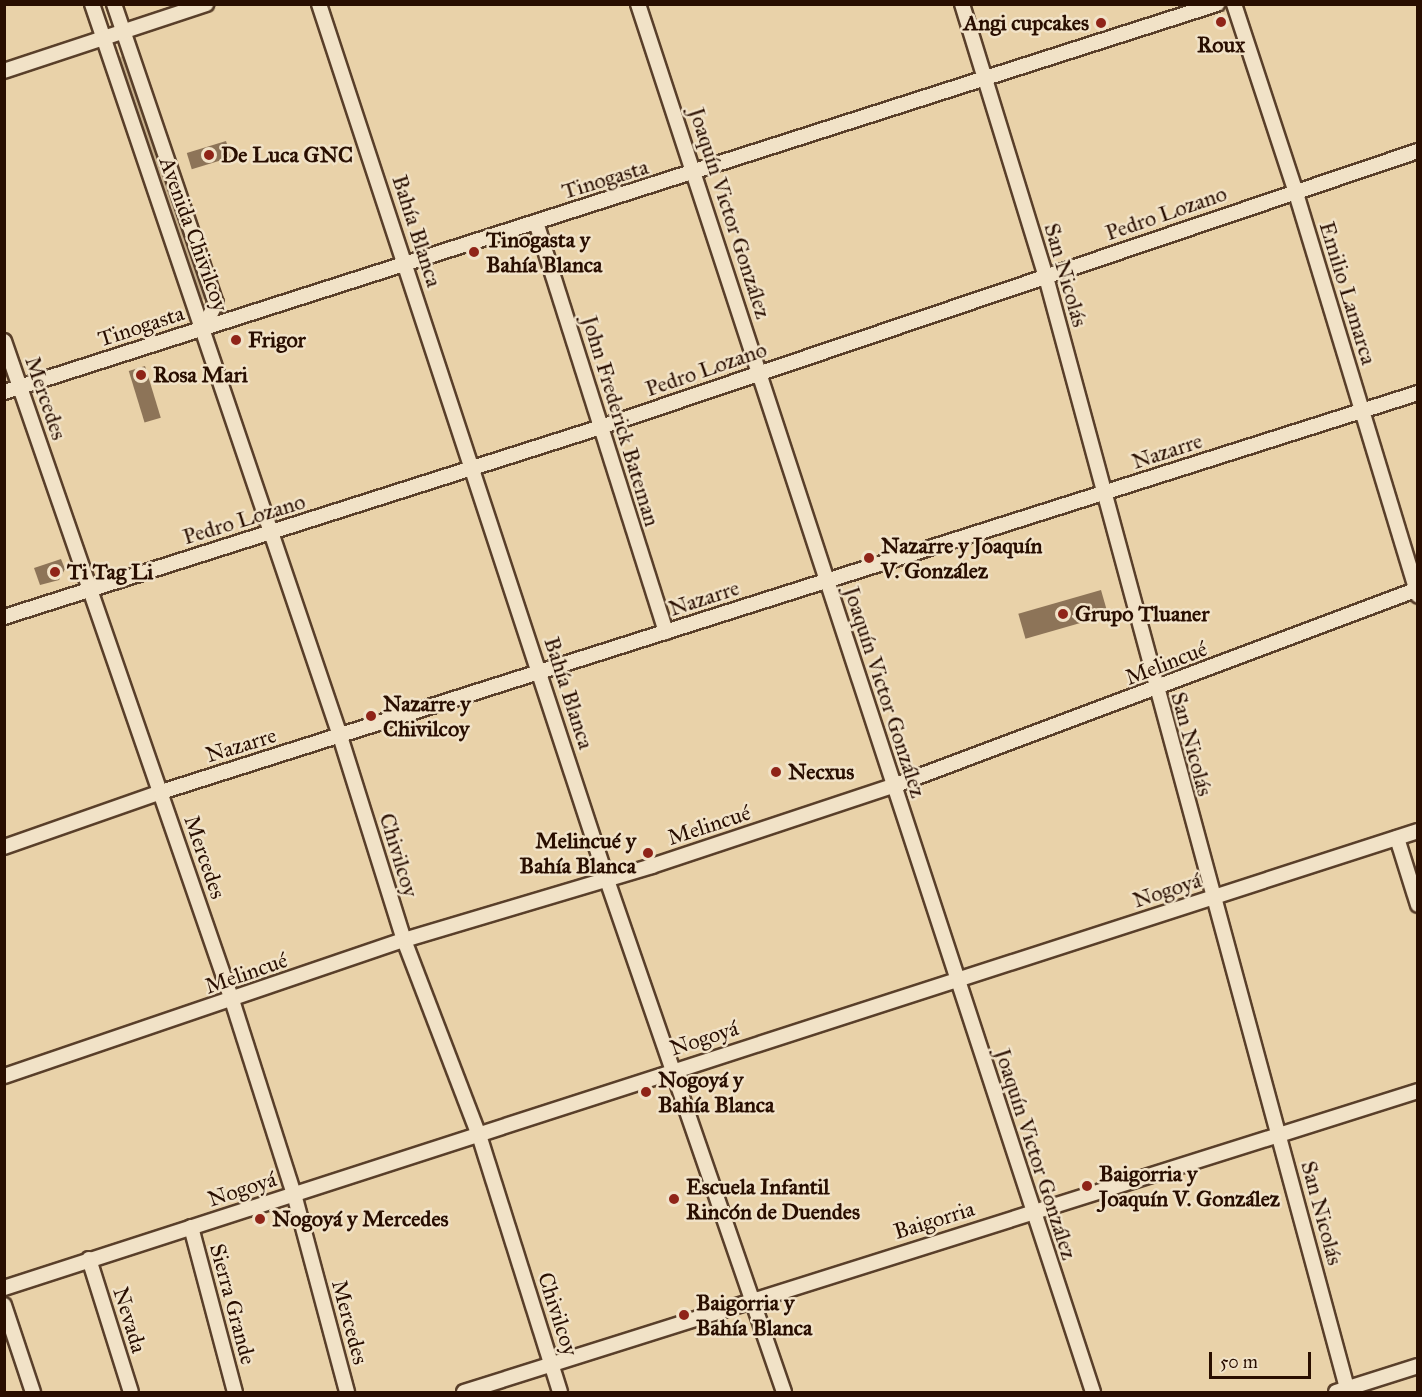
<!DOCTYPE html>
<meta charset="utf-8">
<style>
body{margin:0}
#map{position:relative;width:1422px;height:1397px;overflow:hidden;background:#e9d2a9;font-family:"IM FELL Great Primer",serif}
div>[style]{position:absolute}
.green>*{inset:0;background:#c8b18c}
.building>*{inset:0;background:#8d7458;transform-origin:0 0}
.roads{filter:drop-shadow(2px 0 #593f2a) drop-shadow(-2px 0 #593f2a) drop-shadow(0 2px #593f2a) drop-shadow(0 -2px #593f2a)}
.minor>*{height:14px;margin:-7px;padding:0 7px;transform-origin:7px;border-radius:7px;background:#f1e2c7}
.dots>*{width:16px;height:16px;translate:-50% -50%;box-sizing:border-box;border:3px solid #f1e2c7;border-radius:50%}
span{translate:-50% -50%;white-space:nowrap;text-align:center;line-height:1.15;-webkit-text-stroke:5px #f1e2c7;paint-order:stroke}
.poi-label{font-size:22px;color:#290e00;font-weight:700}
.right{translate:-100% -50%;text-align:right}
.left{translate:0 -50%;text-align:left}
.street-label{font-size:22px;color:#290e00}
.frame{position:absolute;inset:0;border:6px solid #290e00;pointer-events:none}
.scale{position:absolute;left:1209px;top:1352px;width:102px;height:27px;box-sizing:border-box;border:3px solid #290e00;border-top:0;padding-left:8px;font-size:18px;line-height:21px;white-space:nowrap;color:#290e00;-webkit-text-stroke:4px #f1e2c7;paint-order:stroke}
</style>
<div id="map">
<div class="green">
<div style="clip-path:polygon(121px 56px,126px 60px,206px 295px,203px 300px,198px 296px,118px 61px)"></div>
</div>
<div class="building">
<div style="left:226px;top:141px;width:17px;height:41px;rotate:73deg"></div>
<div style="left:145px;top:366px;width:54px;height:17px;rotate:73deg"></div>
<div style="clip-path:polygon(61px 559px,65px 569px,59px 580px,40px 585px,34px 568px)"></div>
<div style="left:1101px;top:590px;width:26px;height:86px;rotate:74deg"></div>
</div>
<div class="roads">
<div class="minor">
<div style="left:92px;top:4px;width:773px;rotate:71.28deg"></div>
<div style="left:340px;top:736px;width:214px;rotate:72.6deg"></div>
<div style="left:404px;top:940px;width:209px;rotate:69deg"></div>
<div style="left:479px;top:1135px;width:269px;rotate:72.5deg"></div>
<div style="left:114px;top:4px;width:316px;rotate:71.2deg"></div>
<div style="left:216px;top:303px;width:28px;rotate:117deg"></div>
<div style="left:319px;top:4px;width:922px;rotate:71.8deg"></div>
<div style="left:607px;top:880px;width:542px;rotate:70.93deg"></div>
<div style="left:638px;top:4px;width:1461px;rotate:71.85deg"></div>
<div style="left:962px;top:4px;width:286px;rotate:72.9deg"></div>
<div style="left:1046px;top:277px;width:1155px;rotate:74.84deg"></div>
<div style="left:1234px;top:4px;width:196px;rotate:71.8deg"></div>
<div style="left:1295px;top:190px;width:424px;rotate:73.1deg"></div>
<div style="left:4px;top:71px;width:213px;rotate:-18.3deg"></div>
<div style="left:536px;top:222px;width:430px;rotate:72.4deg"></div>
<div style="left:4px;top:341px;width:697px;rotate:70.92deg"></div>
<div style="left:232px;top:1000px;width:204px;rotate:72.3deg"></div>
<div style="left:294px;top:1194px;width:205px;rotate:75deg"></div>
<div style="left:4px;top:392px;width:1274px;rotate:-17.74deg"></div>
<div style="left:4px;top:617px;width:627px;rotate:-17.65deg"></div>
<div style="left:601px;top:427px;width:862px;rotate:-18.67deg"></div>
<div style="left:1397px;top:838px;width:70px;rotate:72.6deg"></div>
<div style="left:4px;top:847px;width:166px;rotate:-19.3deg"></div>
<div style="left:161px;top:792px;width:1319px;rotate:-17.61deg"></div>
<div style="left:4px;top:1076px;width:422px;rotate:-18.8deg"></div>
<div style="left:404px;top:940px;width:259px;rotate:-16.6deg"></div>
<div style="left:652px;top:866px;width:254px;rotate:-18.4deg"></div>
<div style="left:893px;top:786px;width:561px;rotate:-20.57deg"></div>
<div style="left:191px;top:1227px;width:171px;rotate:75.1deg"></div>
<div style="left:89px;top:1259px;width:139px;rotate:72.5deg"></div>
<div style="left:4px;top:1288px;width:1486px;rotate:-17.91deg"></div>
<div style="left:4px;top:1305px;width:92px;rotate:71.6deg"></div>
<div style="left:464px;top:1392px;width:1000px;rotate:-17.51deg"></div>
<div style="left:1336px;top:1392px;width:86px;rotate:-17.6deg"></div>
</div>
</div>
<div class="dots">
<div style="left:1221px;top:22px;background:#8f2418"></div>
<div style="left:1101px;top:23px;background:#8f2418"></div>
<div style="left:209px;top:155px;background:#8f2418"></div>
<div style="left:474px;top:252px;background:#8f2418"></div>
<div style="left:236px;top:340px;background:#8f2418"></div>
<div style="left:141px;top:375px;background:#8f2418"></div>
<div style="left:869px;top:558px;background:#8f2418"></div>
<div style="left:55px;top:572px;background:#8f2418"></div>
<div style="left:1063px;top:614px;background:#8f2418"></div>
<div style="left:371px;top:716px;background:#8f2418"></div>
<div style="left:776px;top:772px;background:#8f2418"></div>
<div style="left:648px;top:853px;background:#8f2418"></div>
<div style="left:646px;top:1092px;background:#8f2418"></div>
<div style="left:1087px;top:1186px;background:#8f2418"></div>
<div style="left:674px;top:1199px;background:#8f2418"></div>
<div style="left:260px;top:1219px;background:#8f2418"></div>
<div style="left:684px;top:1315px;background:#8f2418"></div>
</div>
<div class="poi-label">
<span class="right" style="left:1089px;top:23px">Angi cupcakes</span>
<span style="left:1221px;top:45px">Roux</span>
<span class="left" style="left:221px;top:155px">De Luca GNC</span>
<span class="left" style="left:486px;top:252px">Tinogasta y<br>Bahía Blanca</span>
<span class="left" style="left:248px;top:340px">Frigor</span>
<span class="left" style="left:153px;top:375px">Rosa Mari</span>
<span class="left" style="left:881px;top:558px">Nazarre y Joaquín<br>V. González</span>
<span class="left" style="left:67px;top:572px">Ti Tag Li</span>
<span class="left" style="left:1075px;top:614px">Grupo Tluaner</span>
<span class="left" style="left:383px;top:716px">Nazarre y<br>Chivilcoy</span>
<span class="left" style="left:788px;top:772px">Necxus</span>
<span class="right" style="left:636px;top:853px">Melincué y<br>Bahía Blanca</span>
<span class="left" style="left:658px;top:1092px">Nogoyá y<br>Bahía Blanca</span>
<span class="left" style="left:1099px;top:1186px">Baigorria y<br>Joaquín V. González</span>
<span class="left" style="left:686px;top:1199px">Escuela Infantil<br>Rincón de Duendes</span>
<span class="left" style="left:272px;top:1219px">Nogoyá y Mercedes</span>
<span class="left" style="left:696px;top:1315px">Baigorria y<br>Bahía Blanca</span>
</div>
<div class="street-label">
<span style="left:605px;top:179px;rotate:-17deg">Tinogasta</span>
<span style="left:730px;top:213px;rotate:72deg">Joaquín Victor González</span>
<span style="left:1166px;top:213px;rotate:-19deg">Pedro Lozano</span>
<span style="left:417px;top:231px;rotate:72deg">Bahía Blanca</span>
<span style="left:194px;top:234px;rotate:70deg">Avenida Chivilcoy</span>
<span style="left:1066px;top:275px;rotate:74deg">San Nicolás</span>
<span style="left:1348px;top:293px;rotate:73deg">Emilio Lamarca</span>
<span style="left:141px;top:326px;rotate:-18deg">Tinogasta</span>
<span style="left:706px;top:369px;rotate:-19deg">Pedro Lozano</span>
<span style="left:46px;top:398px;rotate:71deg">Mercedes</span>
<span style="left:621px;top:421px;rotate:73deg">John Frederick Bateman</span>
<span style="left:1167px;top:451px;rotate:-18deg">Nazarre</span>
<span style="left:244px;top:519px;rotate:-17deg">Pedro Lozano</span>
<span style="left:704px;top:598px;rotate:-18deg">Nazarre</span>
<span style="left:1166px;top:663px;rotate:-21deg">Melincué</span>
<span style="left:885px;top:692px;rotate:72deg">Joaquín Victor González</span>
<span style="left:569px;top:693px;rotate:72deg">Bahía Blanca</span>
<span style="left:1192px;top:744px;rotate:75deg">San Nicolás</span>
<span style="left:241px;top:745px;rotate:-17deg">Nazarre</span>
<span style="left:709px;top:825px;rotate:-18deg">Melincué</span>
<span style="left:399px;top:855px;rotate:73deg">Chivilcoy</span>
<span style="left:205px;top:857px;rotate:71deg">Mercedes</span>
<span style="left:1167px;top:890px;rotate:-18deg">Nogoyá</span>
<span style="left:246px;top:973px;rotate:-19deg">Melincué</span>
<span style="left:704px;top:1038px;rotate:-18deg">Nogoyá</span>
<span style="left:1036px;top:1154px;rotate:72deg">Joaquín Victor González</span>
<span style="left:242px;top:1189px;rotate:-18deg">Nogoyá</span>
<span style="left:1322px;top:1213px;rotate:75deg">San Nicolás</span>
<span style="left:934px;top:1220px;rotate:-17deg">Baigorria</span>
<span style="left:233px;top:1304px;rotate:75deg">Sierra Grande</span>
<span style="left:558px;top:1314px;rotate:72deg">Chivilcoy</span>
<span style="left:130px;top:1320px;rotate:73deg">Nevada</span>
<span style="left:350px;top:1322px;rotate:75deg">Mercedes</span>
</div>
<div class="frame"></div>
<div class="scale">50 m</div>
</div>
